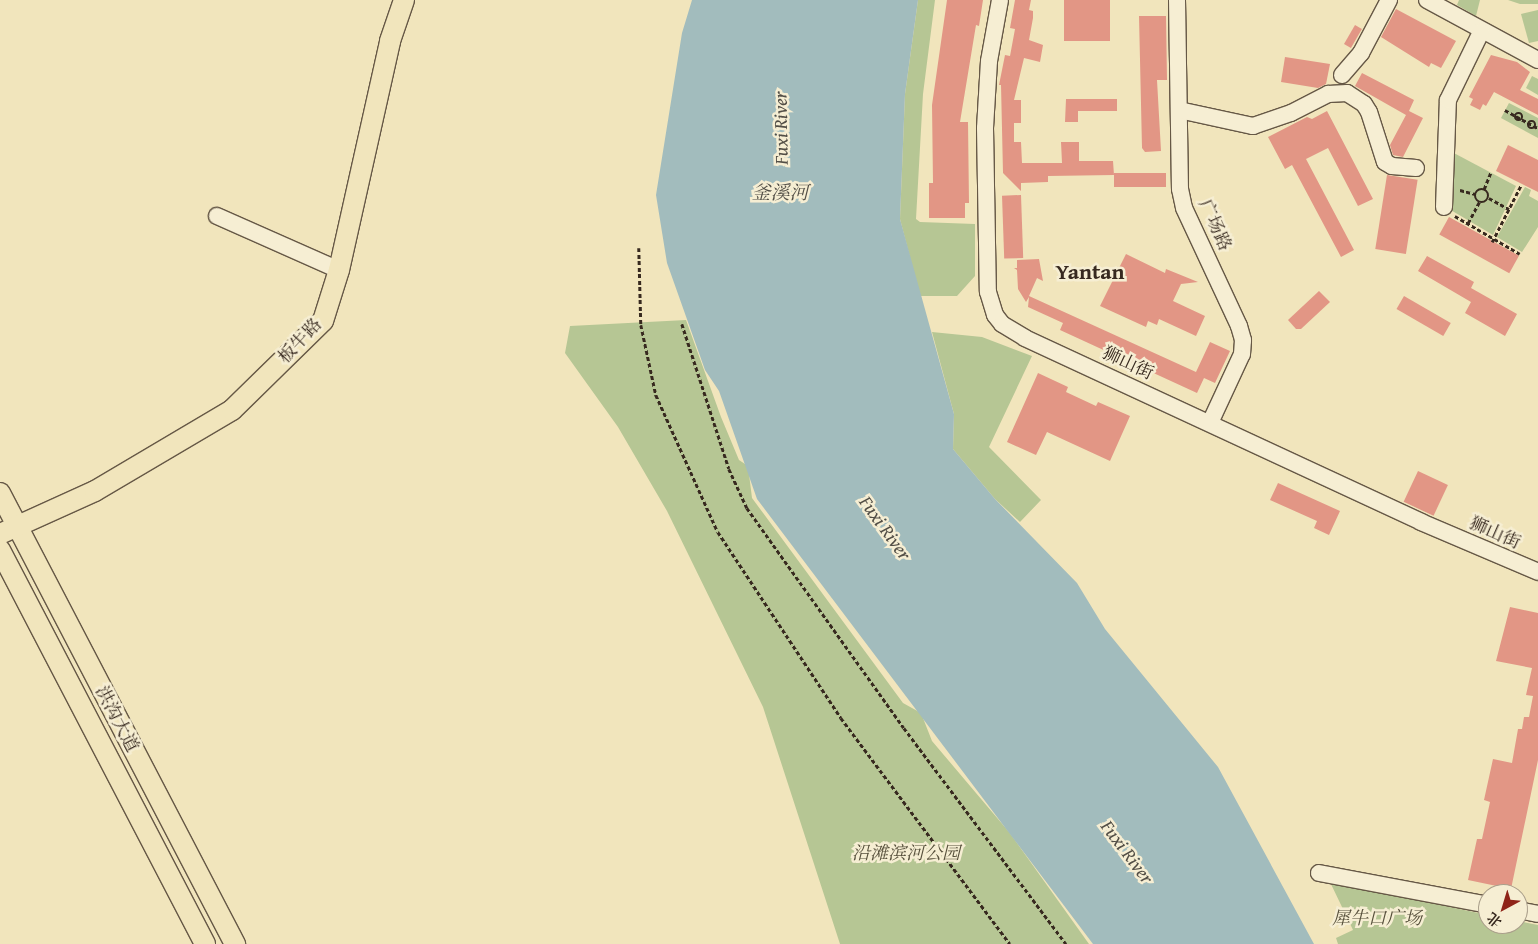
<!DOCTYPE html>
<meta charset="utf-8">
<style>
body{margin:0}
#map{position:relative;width:1538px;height:944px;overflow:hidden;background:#f1e5bc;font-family:"Gentium Book Plus","Noto Serif SC",serif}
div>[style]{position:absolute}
.green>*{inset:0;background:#b6c694}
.water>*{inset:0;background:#a2bcbd}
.building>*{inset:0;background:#e29685;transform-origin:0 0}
.path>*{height:2.5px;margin-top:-1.25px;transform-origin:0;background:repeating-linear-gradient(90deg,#37291f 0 4px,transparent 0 6.5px)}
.path>.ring{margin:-1.25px;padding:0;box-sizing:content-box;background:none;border:2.5px solid #37291f;border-radius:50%}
.roads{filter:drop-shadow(1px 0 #665846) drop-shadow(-1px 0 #665846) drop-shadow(0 1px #665846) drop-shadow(0 -1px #665846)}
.minor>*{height:16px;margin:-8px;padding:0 8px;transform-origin:8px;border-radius:8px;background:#f6eed3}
.major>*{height:20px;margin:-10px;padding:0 10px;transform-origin:10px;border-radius:10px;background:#f1e5bc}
span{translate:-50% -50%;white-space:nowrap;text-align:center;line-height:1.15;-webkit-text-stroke:5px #f6eed3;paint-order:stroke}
.street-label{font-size:18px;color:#37291f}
.park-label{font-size:18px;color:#57503c;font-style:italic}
.water-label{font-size:19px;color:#524e46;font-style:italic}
.district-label{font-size:22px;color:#37291f;font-weight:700}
.north{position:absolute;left:1478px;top:884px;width:50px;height:50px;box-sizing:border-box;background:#f6eed3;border:1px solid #aa9f8b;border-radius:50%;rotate:219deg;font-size:14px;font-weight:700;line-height:20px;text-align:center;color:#37291f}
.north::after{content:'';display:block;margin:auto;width:18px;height:22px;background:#8f2418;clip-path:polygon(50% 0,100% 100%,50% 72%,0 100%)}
</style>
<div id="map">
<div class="green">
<div style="clip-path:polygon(918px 0,935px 0,923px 94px,916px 219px,920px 222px,975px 224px,975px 276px,957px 296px,920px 296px,900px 219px,905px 94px)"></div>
<div style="clip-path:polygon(1459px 0,1480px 0,1476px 16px,1457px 5px)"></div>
<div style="clip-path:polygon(1508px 0,1538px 0,1538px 4px,1520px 4px)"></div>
<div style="clip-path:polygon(1538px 10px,1538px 41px,1529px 43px,1521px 14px)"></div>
<div style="clip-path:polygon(1532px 76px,1538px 79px,1538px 95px,1526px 88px)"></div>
<div style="clip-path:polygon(1509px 103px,1538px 118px,1538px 138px,1501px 118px)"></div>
<div style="clip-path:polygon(1452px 152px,1516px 186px,1493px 235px,1449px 209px)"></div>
<div style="clip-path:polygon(1525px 187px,1531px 190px,1529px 196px,1538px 201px,1538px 227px,1522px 252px,1497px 237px)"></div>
<div style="clip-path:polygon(686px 320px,721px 417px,739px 460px,748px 466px,752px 498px,903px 703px,921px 713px,932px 741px,1009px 832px,1089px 944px,840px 944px,763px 707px,667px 511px,618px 427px,565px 353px,570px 326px)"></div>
<div style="clip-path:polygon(932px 332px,982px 337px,1032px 356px,989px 447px,1041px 500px,1020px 522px,995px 499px,953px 449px,954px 414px)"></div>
<div style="clip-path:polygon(1330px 882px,1488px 915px,1488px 924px,1518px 924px,1518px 921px,1538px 925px,1538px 944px,1338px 944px,1336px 938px,1353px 930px)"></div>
</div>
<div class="water">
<div style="clip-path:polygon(692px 0,918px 0,905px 94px,900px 219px,954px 414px,953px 449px,995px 499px,1077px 583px,1105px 629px,1218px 767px,1314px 944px,1093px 944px,757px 499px,719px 391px,705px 370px,667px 263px,656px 195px,682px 33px)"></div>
</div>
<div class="building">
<div style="clip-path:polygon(947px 0,983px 0,979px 26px,976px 25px,960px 122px,968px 122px,969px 203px,965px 203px,965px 218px,929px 218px,929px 183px,933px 183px,932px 105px)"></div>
<div style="clip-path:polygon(1015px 0,1031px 0,1029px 10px,1033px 11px,1033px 18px,1029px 40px,1043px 45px,1040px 62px,1024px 58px,1014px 100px,1021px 100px,1021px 123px,1014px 123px,1014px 142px,1021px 142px,1022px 163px,1062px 163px,1061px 142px,1079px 142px,1079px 161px,1113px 161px,1114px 175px,1048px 176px,1048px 182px,1021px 183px,1021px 191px,1003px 173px,1001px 85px,999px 85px,1005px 55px,1010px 56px,1015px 29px,1010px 28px)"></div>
<div style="left:1064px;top:0;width:46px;height:41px"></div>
<div style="clip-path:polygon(1396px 9px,1456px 41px,1441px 68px,1431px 63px,1429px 67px,1381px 37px)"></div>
<div style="clip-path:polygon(1139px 16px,1166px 16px,1167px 80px,1157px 80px,1161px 151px,1145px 152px,1142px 148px)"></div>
<div style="left:1355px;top:25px;width:8px;height:22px;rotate:30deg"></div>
<div style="clip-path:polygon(1491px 55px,1517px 62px,1530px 72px,1520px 90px,1538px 99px,1538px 115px,1494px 92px,1486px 106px,1483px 104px,1480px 110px,1470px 105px,1473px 99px,1469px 97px)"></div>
<div style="clip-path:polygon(1285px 57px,1330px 64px,1326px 84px,1318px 88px,1281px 82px)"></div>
<div style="clip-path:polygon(1362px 73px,1414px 100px,1409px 111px,1423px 118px,1403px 157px,1393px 155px,1390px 145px,1406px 115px,1355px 86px)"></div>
<div style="clip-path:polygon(1066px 99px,1117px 99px,1117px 111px,1078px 111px,1078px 122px,1065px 122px)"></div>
<div style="clip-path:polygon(1327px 111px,1373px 199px,1358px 206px,1328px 148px,1306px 159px,1354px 250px,1341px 257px,1292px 165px,1285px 169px,1268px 137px,1307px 117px,1312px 119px)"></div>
<div style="clip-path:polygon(1508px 145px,1538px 160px,1538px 192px,1496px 171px)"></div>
<div style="left:1166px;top:173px;width:14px;height:52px;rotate:90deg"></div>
<div style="left:1387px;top:175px;width:31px;height:75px;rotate:9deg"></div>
<div style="left:1021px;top:195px;width:63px;height:19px;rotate:88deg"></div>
<div style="left:1449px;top:217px;width:80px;height:20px;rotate:29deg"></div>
<div style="clip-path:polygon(1126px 254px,1165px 273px,1166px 269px,1198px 282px,1181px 284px,1173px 301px,1205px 316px,1196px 336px,1159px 319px,1157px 325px,1148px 321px,1146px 327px,1100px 306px)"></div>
<div style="clip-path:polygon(1427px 256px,1474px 282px,1471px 288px,1517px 314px,1505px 336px,1465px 313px,1471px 302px,1418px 271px)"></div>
<div style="clip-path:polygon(1039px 259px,1043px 281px,1037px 278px,1029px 296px,1196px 372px,1210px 342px,1230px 351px,1215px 383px,1204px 378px,1197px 393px,1060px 330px,1063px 323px,1028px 307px,1029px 297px,1026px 302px,1018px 289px,1017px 270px,1014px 268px,1017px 268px,1017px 260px)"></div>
<div style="clip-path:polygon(1319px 291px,1330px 302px,1301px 329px,1296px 329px,1288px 320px)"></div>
<div style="left:1404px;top:296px;width:54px;height:15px;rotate:30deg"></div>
<div style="clip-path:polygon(1038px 373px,1068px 387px,1066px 392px,1096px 406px,1098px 402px,1130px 416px,1110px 461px,1047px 432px,1036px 455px,1007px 442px)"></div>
<div style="left:1418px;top:471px;width:33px;height:34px;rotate:25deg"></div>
<div style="clip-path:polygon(1278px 483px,1340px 511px,1329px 535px,1314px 528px,1317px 521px,1270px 500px)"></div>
<div style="clip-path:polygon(1510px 607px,1538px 613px,1538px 760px,1511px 889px,1468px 880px,1477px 839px,1482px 839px,1490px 802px,1484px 800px,1493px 759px,1512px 763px,1518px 729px,1522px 729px,1524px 717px,1529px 717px,1533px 696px,1526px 695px,1532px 668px,1496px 661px)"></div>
</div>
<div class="path">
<div style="left:1505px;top:110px;width:38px;rotate:29deg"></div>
<div class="ring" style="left:1515.5px;top:113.5px;width:4.5px;height:4.5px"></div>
<div class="ring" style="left:1528.5px;top:121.5px;width:4.5px;height:4.5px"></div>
<div class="ring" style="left:1475px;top:189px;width:11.5px;height:11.5px"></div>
<div style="left:1484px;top:189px;width:18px;rotate:-68deg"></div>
<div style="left:1460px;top:190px;width:16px;rotate:15deg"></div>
<div style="left:1489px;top:198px;width:23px;rotate:29deg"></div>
<div style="left:1455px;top:216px;width:75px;rotate:30.3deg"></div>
<div style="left:1468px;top:223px;width:24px;rotate:-62deg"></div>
<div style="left:1492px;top:242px;width:64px;rotate:-63deg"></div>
<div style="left:639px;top:248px;width:77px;rotate:88.5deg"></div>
<div style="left:641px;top:325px;width:72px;rotate:77.9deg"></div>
<div style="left:656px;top:395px;width:150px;rotate:65.7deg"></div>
<div style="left:718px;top:532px;width:223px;rotate:56.5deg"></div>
<div style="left:841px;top:718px;width:282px;rotate:53.2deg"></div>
<div style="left:682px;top:324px;width:152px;rotate:72deg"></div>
<div style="left:729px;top:469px;width:43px;rotate:65.2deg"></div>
<div style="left:747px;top:508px;width:270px;rotate:54.5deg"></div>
<div style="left:904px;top:728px;width:270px;rotate:53.1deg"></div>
</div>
<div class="roads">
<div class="minor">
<div style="left:1000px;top:0;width:62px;rotate:100.2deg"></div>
<div style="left:989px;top:61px;width:67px;rotate:93.4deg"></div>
<div style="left:985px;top:128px;width:164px;rotate:89deg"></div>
<div style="left:988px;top:292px;width:24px;rotate:73deg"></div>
<div style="left:995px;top:315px;width:11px;rotate:52deg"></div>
<div style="left:1002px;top:324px;width:27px;rotate:31deg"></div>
<div style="left:1025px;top:338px;width:437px;rotate:24.9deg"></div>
<div style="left:1421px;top:522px;width:127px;rotate:23.1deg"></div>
<div style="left:1177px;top:0;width:189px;rotate:89.1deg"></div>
<div style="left:1180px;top:189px;width:19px;rotate:78deg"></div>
<div style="left:1184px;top:208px;width:130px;rotate:65deg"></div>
<div style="left:1239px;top:326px;width:15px;rotate:74deg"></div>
<div style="left:1243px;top:340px;width:14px;rotate:94deg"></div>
<div style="left:1242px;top:354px;width:76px;rotate:114.9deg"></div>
<div style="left:1427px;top:0;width:126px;rotate:28.4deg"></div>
<div style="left:1342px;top:75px;width:29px;rotate:-49deg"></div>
<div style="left:1361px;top:53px;width:60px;rotate:-62.2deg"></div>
<div style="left:1179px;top:110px;width:76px;rotate:12.2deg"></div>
<div style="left:1253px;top:126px;width:40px;rotate:-18.9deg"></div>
<div style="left:1291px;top:113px;width:42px;rotate:-27.2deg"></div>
<div style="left:1328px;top:94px;width:19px;rotate:-3deg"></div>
<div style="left:1347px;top:93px;width:20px;rotate:33deg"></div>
<div style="left:1364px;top:104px;width:9px;rotate:58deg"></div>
<div style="left:1369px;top:112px;width:52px;rotate:72.3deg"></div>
<div style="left:1385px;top:162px;width:8px;rotate:30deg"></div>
<div style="left:1392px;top:166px;width:24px;rotate:5deg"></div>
<div style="left:1444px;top:207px;width:107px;rotate:-87.9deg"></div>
<div style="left:1448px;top:100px;width:76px;rotate:-64.1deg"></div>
<div style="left:217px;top:216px;width:133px;rotate:23.9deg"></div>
<div style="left:1319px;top:873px;width:172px;rotate:10.7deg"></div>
<div style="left:1518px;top:910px;width:20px;rotate:11deg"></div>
</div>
<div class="major">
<div style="left:0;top:493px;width:509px;rotate:62.48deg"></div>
<div style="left:0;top:534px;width:104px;rotate:-24.4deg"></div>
<div style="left:95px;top:491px;width:159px;rotate:-30.6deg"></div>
<div style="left:232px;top:410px;width:127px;rotate:-44.4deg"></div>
<div style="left:323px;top:321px;width:53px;rotate:-72.6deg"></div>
<div style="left:339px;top:270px;width:235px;rotate:-77.4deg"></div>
<div style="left:390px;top:41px;width:43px;rotate:-71.1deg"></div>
<div style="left:0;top:550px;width:444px;rotate:62.5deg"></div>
</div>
</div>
<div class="street-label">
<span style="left:1215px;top:225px;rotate:66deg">广场路</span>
<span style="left:300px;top:341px;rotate:-47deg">板牛路</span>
<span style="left:1128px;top:363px;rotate:25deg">狮山街</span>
<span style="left:1495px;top:533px;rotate:24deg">狮山街</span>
<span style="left:117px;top:719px;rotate:62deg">洪沟大道</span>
</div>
<div class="park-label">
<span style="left:906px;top:853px">沿滩滨河公园</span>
<span style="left:1377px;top:918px">犀牛口广场</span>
</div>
<div class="water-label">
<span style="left:781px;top:128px;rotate:-91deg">Fuxi River</span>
<span style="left:780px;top:193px">釜溪河</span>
<span style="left:885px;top:528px;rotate:54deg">Fuxi River</span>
<span style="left:1127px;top:852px;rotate:53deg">Fuxi River</span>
</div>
<div class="district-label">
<span style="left:1090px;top:272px">Yantan</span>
</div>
<div class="north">北</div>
</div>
